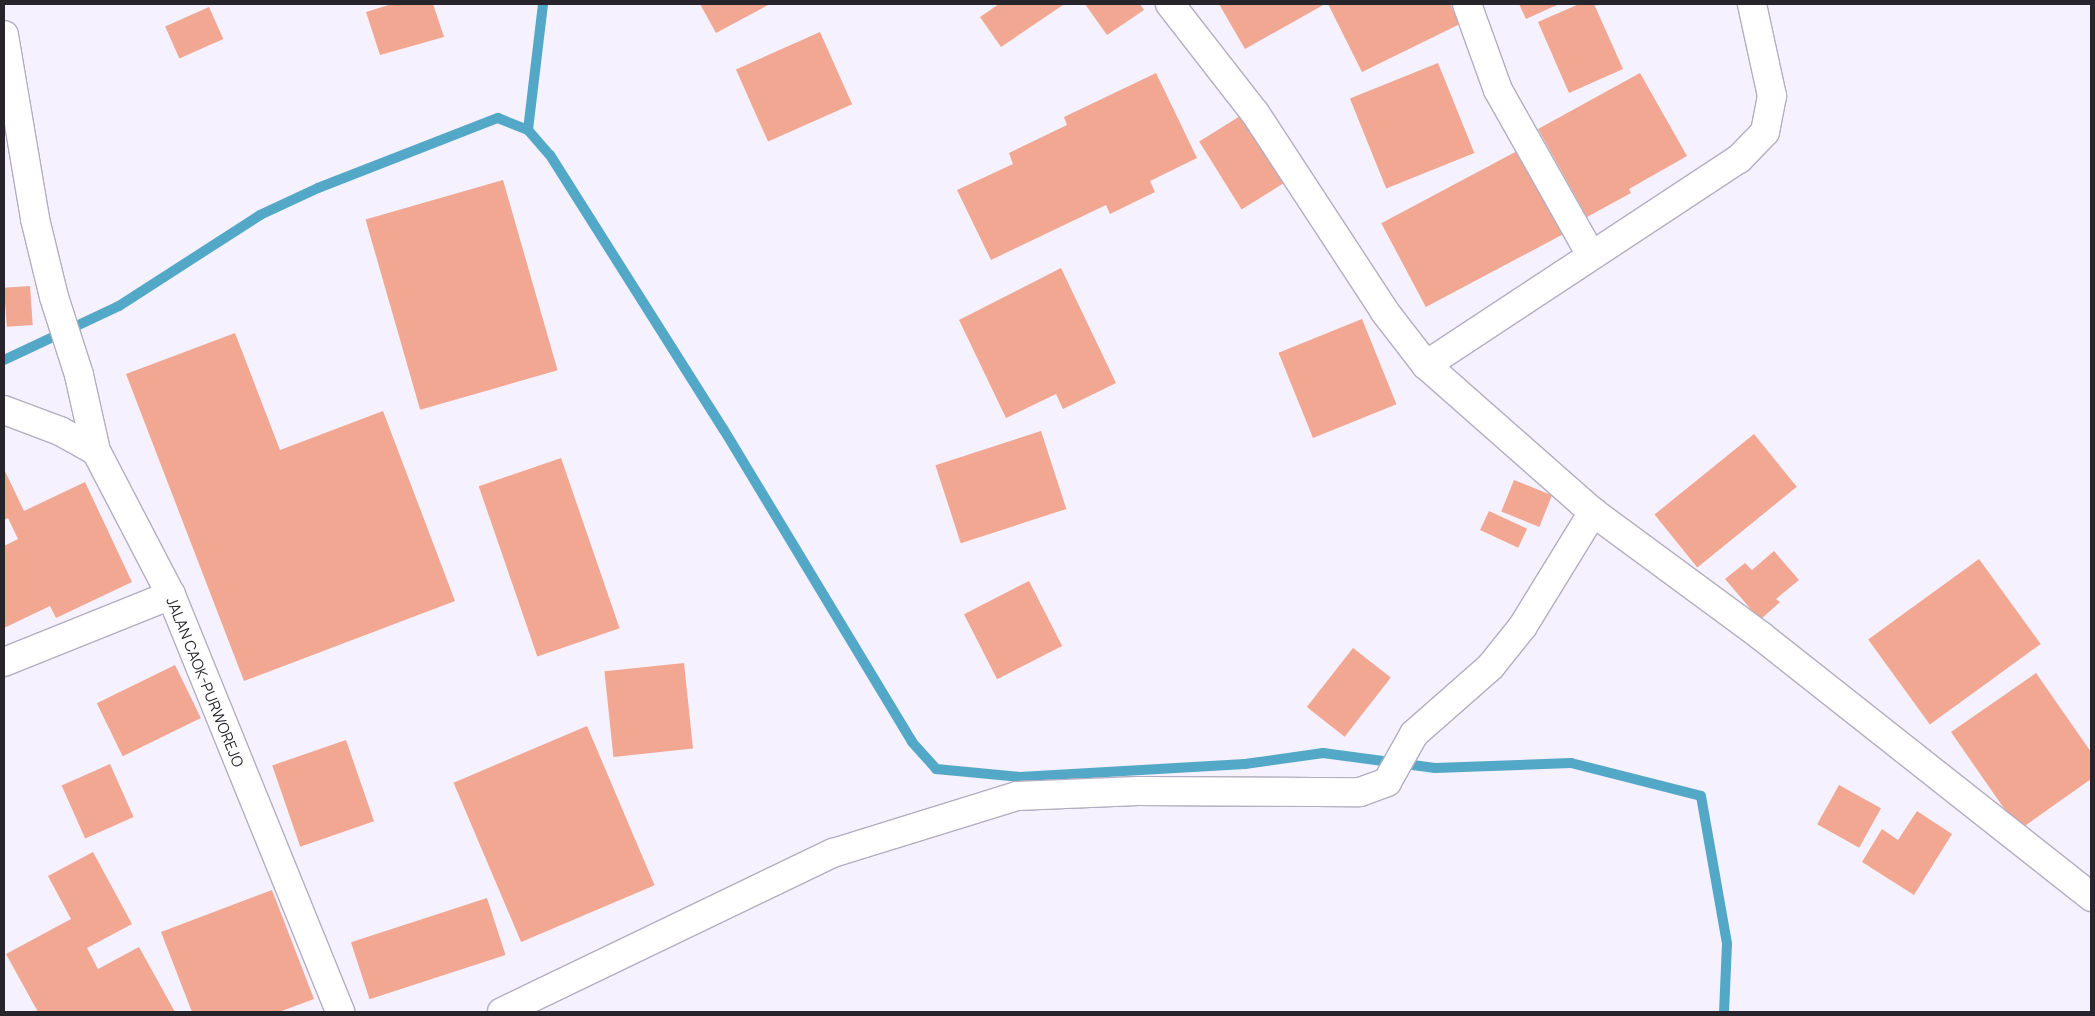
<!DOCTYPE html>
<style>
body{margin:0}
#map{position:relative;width:2095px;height:1016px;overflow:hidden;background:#f5f1fe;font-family:Manrope,sans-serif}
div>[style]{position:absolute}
.stream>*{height:10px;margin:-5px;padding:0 5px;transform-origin:5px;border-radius:5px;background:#53a8c7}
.building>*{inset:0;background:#f1a791;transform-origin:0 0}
.roads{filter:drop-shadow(1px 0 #b3aec1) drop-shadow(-1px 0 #b3aec1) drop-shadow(0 1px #b3aec1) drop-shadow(0 -1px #b3aec1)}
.minor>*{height:28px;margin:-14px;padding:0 14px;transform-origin:14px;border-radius:14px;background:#fff}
span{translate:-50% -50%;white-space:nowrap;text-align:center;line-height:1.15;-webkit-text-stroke:4.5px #fff;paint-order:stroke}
.street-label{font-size:15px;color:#27242c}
.frame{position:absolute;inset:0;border:5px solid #27242c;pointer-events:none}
</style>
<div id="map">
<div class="stream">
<div style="left:528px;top:130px;width:127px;rotate:-83.2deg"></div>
<div style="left:4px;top:360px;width:127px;rotate:-25.2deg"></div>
<div style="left:119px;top:306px;width:168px;rotate:-32.8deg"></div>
<div style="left:260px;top:215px;width:64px;rotate:-25deg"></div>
<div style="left:318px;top:188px;width:193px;rotate:-21.3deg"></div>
<div style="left:498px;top:118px;width:32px;rotate:22deg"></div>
<div style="left:528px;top:130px;width:33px;rotate:49deg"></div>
<div style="left:550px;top:155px;width:325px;rotate:57.7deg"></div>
<div style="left:724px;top:430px;width:364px;rotate:58.9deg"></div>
<div style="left:912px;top:742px;width:36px;rotate:48deg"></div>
<div style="left:936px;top:769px;width:84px;rotate:5.4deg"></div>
<div style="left:1020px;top:777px;width:225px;rotate:-3.3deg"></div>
<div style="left:1245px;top:764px;width:79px;rotate:-8deg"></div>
<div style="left:1323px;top:753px;width:113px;rotate:7.6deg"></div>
<div style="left:1435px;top:768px;width:136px;rotate:-2.1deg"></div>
<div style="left:1571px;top:763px;width:134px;rotate:14.2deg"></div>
<div style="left:1701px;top:796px;width:150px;rotate:80deg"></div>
<div style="left:1727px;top:944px;width:68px;rotate:92.5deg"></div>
</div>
<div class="building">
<div style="clip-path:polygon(392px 4px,433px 4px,444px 37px,380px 55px,366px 12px)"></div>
<div style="clip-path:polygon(700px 4px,770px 4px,716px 33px)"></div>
<div style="clip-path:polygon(999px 4px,1062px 4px,1063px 5px,1001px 47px,980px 17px)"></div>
<div style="clip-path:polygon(1085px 4px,1140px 4px,1144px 10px,1107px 35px)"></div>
<div style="clip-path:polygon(1219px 4px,1325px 4px,1245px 49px)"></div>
<div style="clip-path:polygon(1328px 4px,1450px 4px,1460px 24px,1362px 72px)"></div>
<div style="clip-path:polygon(1519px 4px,1559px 4px,1526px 19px)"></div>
<div style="clip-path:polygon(1579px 4px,1594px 4px,1623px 69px,1569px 93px,1538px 22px)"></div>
<div style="left:209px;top:7px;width:35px;height:48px;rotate:66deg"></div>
<div style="left:820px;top:32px;width:79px;height:92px;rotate:66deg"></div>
<div style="left:1438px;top:63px;width:97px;height:95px;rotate:68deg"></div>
<div style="clip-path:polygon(1156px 73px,1197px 158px,1150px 181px,1155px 192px,1110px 214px,1106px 205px,991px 260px,957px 190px,1013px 164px,1009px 153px,1067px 125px,1064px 117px)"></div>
<div style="clip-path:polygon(1640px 73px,1687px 156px,1629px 189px,1631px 193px,1587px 217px,1538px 129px)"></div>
<div style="left:1245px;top:113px;width:80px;height:54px;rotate:58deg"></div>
<div style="left:1519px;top:150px;width:95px;height:156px;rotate:62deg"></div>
<div style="left:503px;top:180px;width:198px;height:143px;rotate:74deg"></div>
<div style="clip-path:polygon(1061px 268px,1116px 383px,1063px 409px,1056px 394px,1006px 418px,959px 320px)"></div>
<div style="left:30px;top:286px;width:39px;height:26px;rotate:86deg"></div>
<div style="left:1362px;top:319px;width:92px;height:90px;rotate:68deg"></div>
<div style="clip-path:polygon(235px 333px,280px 450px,383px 411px,455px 601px,244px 681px,126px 374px)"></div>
<div style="left:1041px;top:431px;width:82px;height:111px;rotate:72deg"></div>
<div style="left:1754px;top:434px;width:68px;height:128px;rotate:51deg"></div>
<div style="left:561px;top:458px;width:180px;height:87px;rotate:71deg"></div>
<div style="clip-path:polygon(4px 469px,24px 511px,85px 482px,132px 582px,56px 618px,50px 606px,4px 628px,4px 546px,18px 539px,8px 518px,4px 520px)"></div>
<div style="left:1514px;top:480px;width:41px;height:34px;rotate:22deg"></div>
<div style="left:1489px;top:511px;width:42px;height:21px;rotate:25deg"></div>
<div style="clip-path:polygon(1774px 551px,1799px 580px,1776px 599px,1780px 602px,1760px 620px,1725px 579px,1745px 563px,1752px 570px)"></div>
<div style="left:1979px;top:559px;width:105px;height:137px;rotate:54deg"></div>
<div style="left:1029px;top:581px;width:73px;height:73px;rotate:63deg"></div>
<div style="left:1353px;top:648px;width:48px;height:75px;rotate:38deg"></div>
<div style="left:684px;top:663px;width:86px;height:80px;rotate:84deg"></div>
<div style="left:175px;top:665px;width:59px;height:87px;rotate:64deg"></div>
<div style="clip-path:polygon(2036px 673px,2091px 752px,2091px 779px,2019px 830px,1951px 732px)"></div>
<div style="left:587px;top:726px;width:173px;height:145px;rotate:67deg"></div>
<div style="left:346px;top:740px;width:86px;height:78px;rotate:71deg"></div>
<div style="left:110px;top:764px;width:58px;height:53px;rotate:66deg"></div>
<div style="left:1839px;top:785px;width:48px;height:45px;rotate:29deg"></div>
<div style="clip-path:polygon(1917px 811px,1952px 834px,1914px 895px,1862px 862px,1882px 829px,1898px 840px)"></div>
<div style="clip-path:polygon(93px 852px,132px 924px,87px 948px,98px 969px,139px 947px,175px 1012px,38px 1012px,6px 954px,71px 919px,48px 876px)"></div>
<div style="clip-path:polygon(272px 890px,314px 999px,279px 1012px,192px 1012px,161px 932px)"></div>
<div style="left:487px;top:898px;width:60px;height:143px;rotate:72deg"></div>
</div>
<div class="roads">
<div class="minor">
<div style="left:1170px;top:4px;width:138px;rotate:52.1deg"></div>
<div style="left:1255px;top:113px;width:238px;rotate:56.8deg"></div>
<div style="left:1385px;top:312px;width:67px;rotate:52.3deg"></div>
<div style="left:1426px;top:365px;width:222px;rotate:41.4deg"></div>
<div style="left:1593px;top:512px;width:209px;rotate:36.4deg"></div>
<div style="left:1761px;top:636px;width:421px;rotate:38.3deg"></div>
<div style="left:1467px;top:4px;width:91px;rotate:70.2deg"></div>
<div style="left:1498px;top:90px;width:189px;rotate:60.6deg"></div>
<div style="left:4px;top:35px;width:187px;rotate:80.4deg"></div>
<div style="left:35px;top:219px;width:80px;rotate:76.3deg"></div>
<div style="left:54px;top:297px;width:82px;rotate:72.2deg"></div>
<div style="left:79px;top:375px;width:78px;rotate:77.4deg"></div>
<div style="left:1426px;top:365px;width:375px;rotate:-33.4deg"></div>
<div style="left:1739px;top:159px;width:37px;rotate:-46deg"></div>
<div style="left:1765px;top:132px;width:37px;rotate:-79deg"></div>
<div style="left:1772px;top:96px;width:94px;rotate:-102.3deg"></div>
<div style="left:4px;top:410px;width:60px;rotate:20.6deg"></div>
<div style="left:60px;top:431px;width:41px;rotate:29.1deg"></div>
<div style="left:96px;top:451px;width:162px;rotate:62.5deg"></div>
<div style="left:171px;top:595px;width:450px;rotate:67.9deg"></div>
<div style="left:4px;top:662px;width:180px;rotate:-21.9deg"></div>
<div style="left:502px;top:1012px;width:367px;rotate:-25.7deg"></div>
<div style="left:833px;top:853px;width:193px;rotate:-17.2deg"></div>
<div style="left:1017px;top:796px;width:121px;rotate:-2.4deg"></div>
<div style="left:1138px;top:791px;width:222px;rotate:0.3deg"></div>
<div style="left:1360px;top:792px;width:29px;rotate:-20deg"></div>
<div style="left:1387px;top:782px;width:55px;rotate:-60.6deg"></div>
<div style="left:1414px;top:734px;width:103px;rotate:-41.4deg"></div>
<div style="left:1491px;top:666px;width:51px;rotate:-51.3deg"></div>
<div style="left:1523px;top:626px;width:134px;rotate:-58.4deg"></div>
</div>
</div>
<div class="street-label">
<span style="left:205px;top:682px;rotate:68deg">JALAN CAOK-PURWOREJO</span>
</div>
<div class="frame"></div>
</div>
